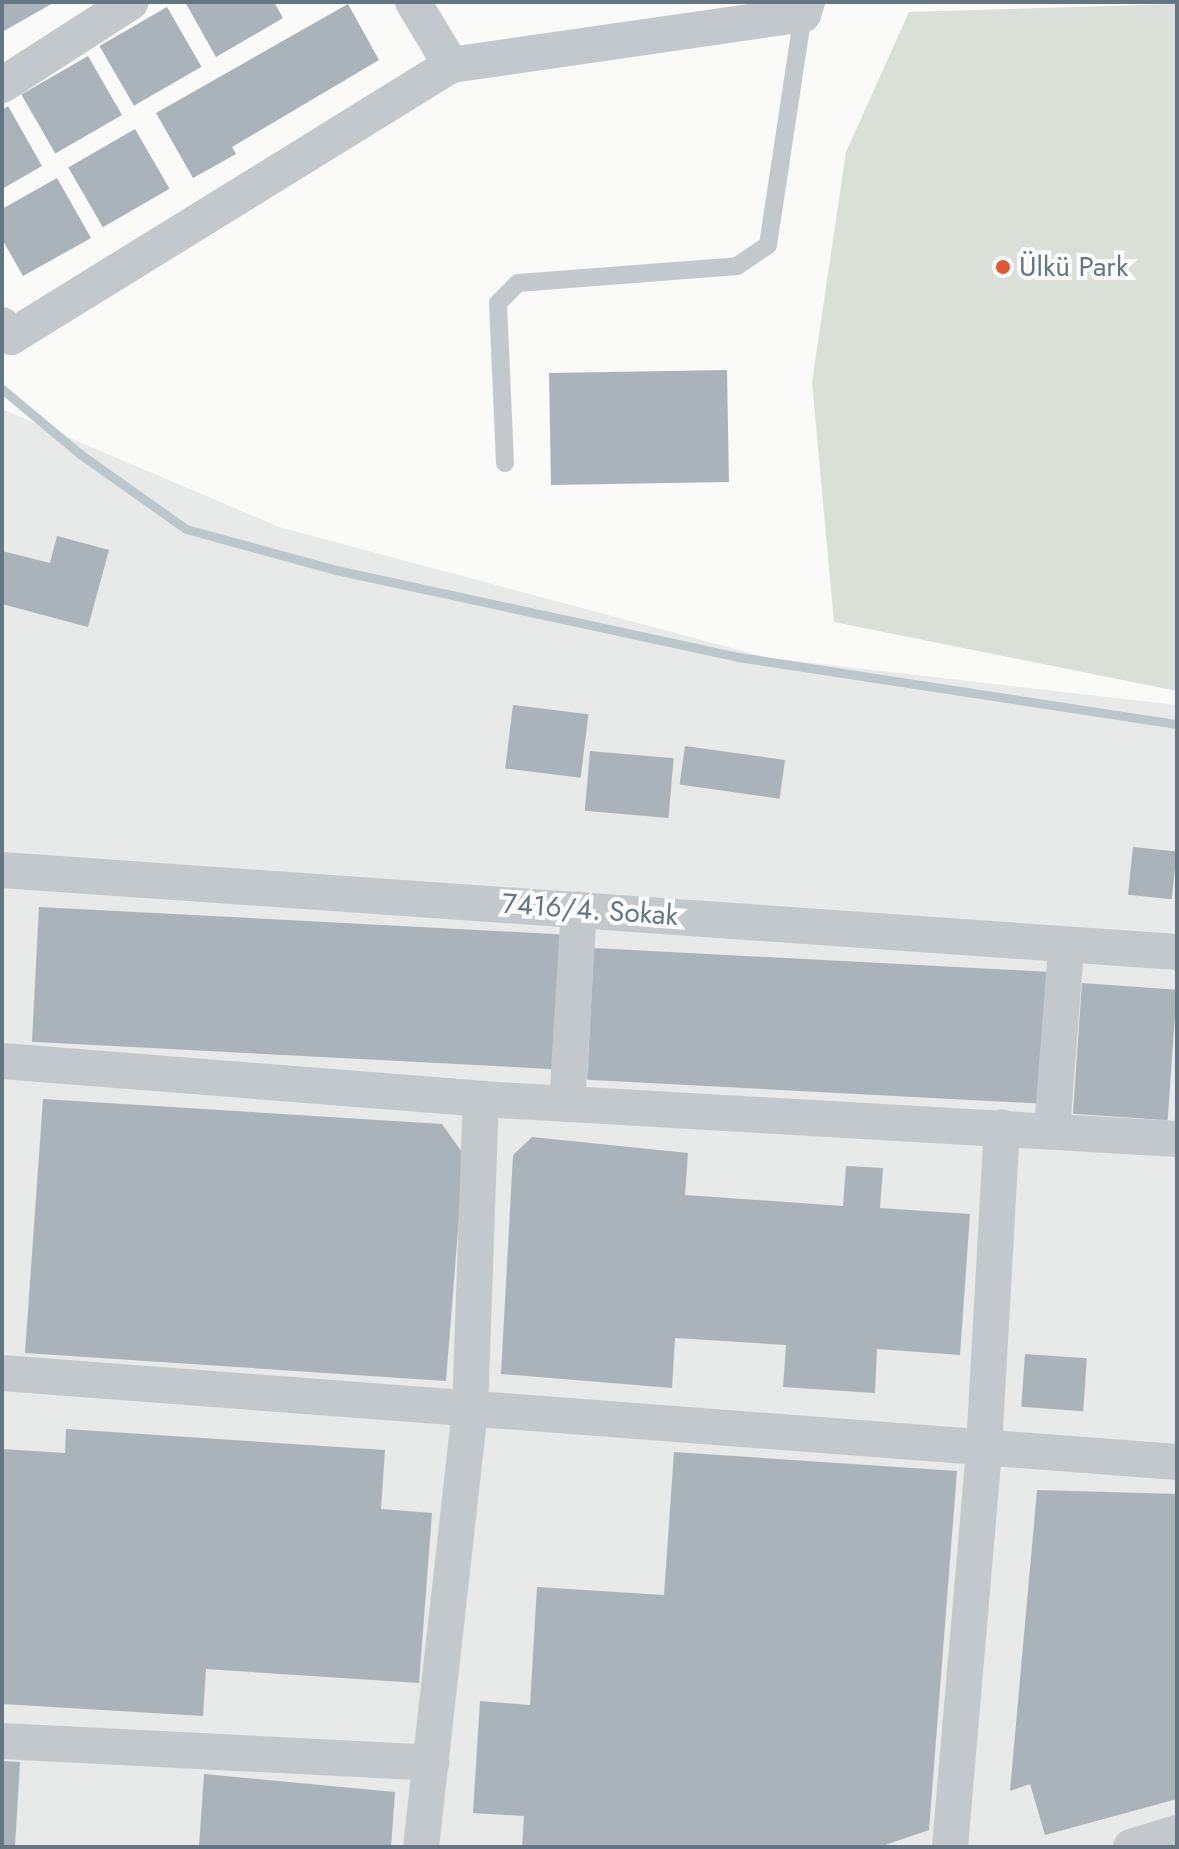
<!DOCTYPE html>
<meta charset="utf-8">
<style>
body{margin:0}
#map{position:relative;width:1179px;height:1849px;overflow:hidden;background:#fafaf8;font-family:Jost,sans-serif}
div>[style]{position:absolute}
.built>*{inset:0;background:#e8e9e9}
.green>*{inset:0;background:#dadfd7}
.stream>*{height:9px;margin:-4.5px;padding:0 4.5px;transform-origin:4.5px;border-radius:4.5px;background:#bbc7cb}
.building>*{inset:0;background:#aab3b9;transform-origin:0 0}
.lane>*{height:18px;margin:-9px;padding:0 9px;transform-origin:9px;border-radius:9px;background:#c3c8cc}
.street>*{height:36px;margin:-18px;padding:0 18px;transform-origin:18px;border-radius:18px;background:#c3c8cc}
.dots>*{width:22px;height:22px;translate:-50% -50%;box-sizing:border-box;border:4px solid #fff;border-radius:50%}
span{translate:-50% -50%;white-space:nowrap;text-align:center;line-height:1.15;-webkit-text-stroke:8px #fff;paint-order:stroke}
.poi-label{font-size:28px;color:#657683}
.left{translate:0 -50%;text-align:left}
.street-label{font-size:28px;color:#657683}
.frame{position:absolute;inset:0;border:4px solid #657683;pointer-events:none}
</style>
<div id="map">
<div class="built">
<div style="clip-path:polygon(2px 409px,279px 527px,769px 658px,1177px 705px,1177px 1847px,2px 1847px)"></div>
</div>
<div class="green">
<div style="clip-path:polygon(1177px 4px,1177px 691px,834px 622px,812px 382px,846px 152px,909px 12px)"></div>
</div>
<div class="stream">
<div style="left:2px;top:389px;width:102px;rotate:39.8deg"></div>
<div style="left:80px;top:454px;width:130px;rotate:35.3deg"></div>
<div style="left:186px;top:529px;width:156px;rotate:15.3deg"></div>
<div style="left:336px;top:570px;width:411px;rotate:12.2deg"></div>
<div style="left:738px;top:657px;width:444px;rotate:8.7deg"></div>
</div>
<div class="building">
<div style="clip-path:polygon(2px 2px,55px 2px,2px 32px)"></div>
<div style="clip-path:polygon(185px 2px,274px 2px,283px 18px,216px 57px)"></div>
<div style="clip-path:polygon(348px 4px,379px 60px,232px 147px,236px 154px,193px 178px,156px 113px)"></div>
<div style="left:167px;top:7px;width:69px;height:78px;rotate:60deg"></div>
<div style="left:88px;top:56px;width:68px;height:77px;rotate:60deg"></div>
<div style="clip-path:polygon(8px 106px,42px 166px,2px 189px,2px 110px)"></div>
<div style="left:135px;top:129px;width:69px;height:77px;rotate:60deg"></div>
<div style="clip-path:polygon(57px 178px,91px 238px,23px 276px,2px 239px,2px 209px)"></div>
<div style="left:727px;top:370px;width:112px;height:178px;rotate:89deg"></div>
<div style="clip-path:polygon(57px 536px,109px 550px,88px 627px,2px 604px,2px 551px,50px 563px)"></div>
<div style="left:513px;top:705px;width:76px;height:64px;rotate:7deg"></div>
<div style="left:685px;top:746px;width:101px;height:39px;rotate:8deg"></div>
<div style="left:590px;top:751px;width:84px;height:60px;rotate:5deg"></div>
<div style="left:1133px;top:847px;width:44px;height:48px;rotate:6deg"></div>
<div style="left:39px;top:907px;width:528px;height:135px;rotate:3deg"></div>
<div style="left:594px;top:948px;width:457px;height:132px;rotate:3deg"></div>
<div style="left:1082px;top:983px;width:95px;height:131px;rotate:4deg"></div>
<div style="clip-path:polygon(43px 1099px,442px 1124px,464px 1155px,446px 1381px,25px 1353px)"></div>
<div style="clip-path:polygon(532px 1137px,688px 1153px,685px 1195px,843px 1206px,846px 1166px,883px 1168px,880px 1208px,970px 1214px,960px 1355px,877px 1349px,875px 1393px,783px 1387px,786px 1345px,675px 1338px,672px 1388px,501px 1374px,513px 1155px)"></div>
<div style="left:1025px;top:1354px;width:62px;height:53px;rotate:4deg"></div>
<div style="clip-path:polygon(66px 1429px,385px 1450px,381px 1509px,432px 1513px,419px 1683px,206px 1669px,203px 1716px,2px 1704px,2px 1449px,65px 1453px)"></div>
<div style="clip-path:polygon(674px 1452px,957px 1471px,929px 1830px,879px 1847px,522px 1847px,524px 1816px,473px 1813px,480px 1701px,530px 1705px,537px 1587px,664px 1595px)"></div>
<div style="clip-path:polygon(1037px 1490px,1177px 1494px,1177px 1799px,1045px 1835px,1030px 1784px,1010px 1791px)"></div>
<div style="clip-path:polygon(2px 1761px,20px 1762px,15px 1847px,2px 1847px)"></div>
<div style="clip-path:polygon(204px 1774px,395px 1792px,391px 1847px,199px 1847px)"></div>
</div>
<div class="lane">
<div style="left:505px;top:463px;width:160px;rotate:-92.5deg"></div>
<div style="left:498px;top:303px;width:28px;rotate:-45deg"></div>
<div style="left:518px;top:283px;width:220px;rotate:-4.4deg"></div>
<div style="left:737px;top:266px;width:37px;rotate:-34deg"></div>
<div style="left:768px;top:245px;width:234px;rotate:-81.4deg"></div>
</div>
<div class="street">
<div style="left:413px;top:2px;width:74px;rotate:58.9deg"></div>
<div style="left:2px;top:85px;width:153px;rotate:-32.8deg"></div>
<div style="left:2px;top:325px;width:15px;rotate:53deg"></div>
<div style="left:11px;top:337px;width:517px;rotate:-31.72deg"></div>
<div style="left:451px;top:65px;width:356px;rotate:-8.2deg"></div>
<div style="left:803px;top:14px;width:13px;rotate:-72deg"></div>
<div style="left:2px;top:870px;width:1178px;rotate:3.99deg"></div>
<div style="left:2px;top:1061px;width:481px;rotate:4.5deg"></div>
<div style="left:481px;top:1099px;width:697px;rotate:3.29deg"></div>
<div style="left:567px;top:1104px;width:195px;rotate:-86.5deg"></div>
<div style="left:1052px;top:1130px;width:184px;rotate:-85.6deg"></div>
<div style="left:2px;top:1373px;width:1178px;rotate:4.33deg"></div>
<div style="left:2px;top:1741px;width:430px;rotate:2.9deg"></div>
<div style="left:421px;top:1847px;width:440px;rotate:-83.6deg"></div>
<div style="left:470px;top:1410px;width:311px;rotate:-88deg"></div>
<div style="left:950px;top:1847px;width:400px;rotate:-85.1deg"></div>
<div style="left:984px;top:1448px;width:321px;rotate:-86.8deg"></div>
<div style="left:1131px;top:1847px;width:48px;rotate:-16.9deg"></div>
</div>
<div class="dots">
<div style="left:1003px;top:267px;background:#e4572e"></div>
</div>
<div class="poi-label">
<span class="left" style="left:1019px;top:267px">Ülkü Park</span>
</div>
<div class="street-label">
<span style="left:590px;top:910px;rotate:4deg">7416/4. Sokak</span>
</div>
<div class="frame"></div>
</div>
